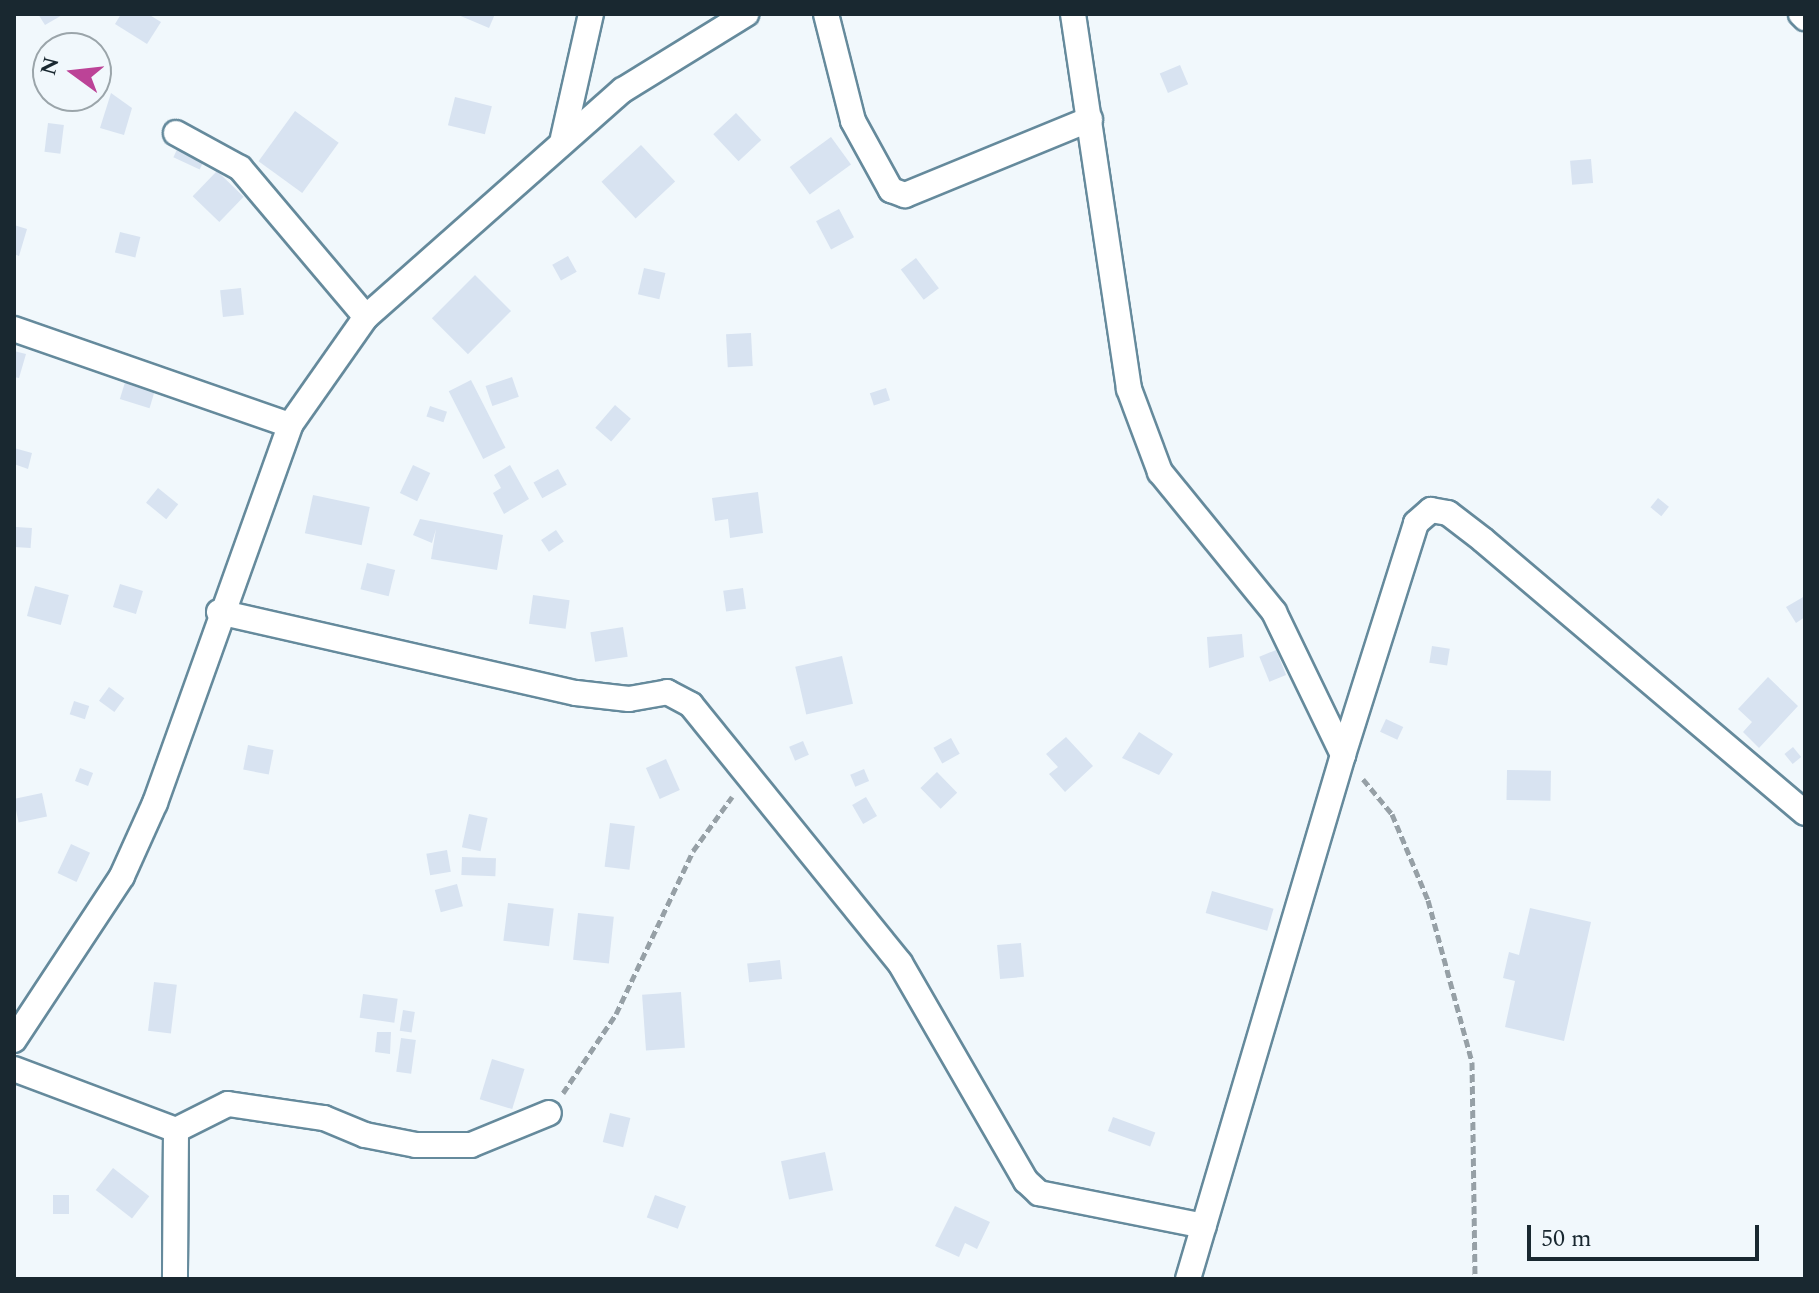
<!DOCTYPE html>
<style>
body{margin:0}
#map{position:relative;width:1819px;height:1293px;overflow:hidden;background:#f1f8fc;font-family:Spectral,serif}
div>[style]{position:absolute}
.building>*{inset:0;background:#d8e3f1;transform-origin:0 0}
.path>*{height:5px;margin-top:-2.5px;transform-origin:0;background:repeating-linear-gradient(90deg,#96a0a6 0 8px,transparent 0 12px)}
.roads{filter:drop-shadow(2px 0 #658a9c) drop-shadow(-2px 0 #658a9c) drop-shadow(0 2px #658a9c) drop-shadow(0 -2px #658a9c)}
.minor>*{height:24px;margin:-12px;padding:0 12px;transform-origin:12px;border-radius:12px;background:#fff}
span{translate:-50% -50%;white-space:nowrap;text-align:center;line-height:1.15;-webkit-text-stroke:6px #f1f8fc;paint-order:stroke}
.frame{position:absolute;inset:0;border:16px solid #192830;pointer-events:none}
.north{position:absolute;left:32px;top:32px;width:80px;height:80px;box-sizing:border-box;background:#f1f8fc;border:2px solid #9ba5aa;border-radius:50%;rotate:285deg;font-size:22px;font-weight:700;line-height:32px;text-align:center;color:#192830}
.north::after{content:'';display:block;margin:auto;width:28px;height:36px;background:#bc4397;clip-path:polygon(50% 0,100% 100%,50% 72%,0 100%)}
.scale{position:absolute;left:1527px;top:1225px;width:232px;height:36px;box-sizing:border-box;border:4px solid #192830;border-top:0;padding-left:10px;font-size:24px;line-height:28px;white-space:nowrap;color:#192830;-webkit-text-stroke:6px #f1f8fc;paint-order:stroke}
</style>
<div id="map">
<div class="building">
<div style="clip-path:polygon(38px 14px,64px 14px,45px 25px)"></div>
<div style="clip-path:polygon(121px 14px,148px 14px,161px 22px,147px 44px,115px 24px)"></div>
<div style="clip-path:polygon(456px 14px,495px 14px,489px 28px)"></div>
<div style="left:1180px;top:65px;width:21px;height:22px;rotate:67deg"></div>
<div style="clip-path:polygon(111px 93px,132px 108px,124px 135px,100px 128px)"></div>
<div style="left:455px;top:97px;width:38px;height:29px;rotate:14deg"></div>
<div style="left:295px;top:111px;width:54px;height:62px;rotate:36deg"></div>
<div style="left:736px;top:113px;width:37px;height:31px;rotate:47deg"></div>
<div style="left:48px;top:123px;width:16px;height:29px;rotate:7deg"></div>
<div style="left:831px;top:137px;width:34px;height:51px;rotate:54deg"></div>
<div style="left:181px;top:141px;width:29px;height:18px;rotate:25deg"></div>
<div style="left:641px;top:145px;width:50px;height:54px;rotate:47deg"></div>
<div style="left:1591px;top:159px;width:24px;height:21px;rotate:85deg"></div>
<div style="left:217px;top:171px;width:37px;height:35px;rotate:44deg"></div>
<div style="left:839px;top:209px;width:32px;height:26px;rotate:62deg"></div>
<div style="clip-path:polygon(14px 225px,27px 229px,19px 256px,14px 254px)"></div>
<div style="left:120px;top:232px;width:21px;height:21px;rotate:14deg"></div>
<div style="left:568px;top:256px;width:18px;height:18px;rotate:61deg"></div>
<div style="left:916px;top:258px;width:38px;height:19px;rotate:53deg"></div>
<div style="left:644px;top:268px;width:22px;height:27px;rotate:13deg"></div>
<div style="left:475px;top:275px;width:51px;height:61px;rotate:45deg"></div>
<div style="left:241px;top:288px;width:27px;height:21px;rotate:84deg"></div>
<div style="left:751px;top:333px;width:33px;height:25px;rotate:87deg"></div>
<div style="clip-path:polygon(14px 351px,26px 354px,19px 378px,14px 377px)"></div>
<div style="left:512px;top:377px;width:21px;height:28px;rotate:71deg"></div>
<div style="left:126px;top:379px;width:31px;height:21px;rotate:17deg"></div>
<div style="left:471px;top:380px;width:76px;height:25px;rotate:63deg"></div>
<div style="left:886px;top:388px;width:13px;height:17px;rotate:72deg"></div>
<div style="left:615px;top:405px;width:21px;height:30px;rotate:41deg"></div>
<div style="left:430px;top:406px;width:18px;height:11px;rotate:19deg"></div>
<div style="clip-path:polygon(14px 448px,32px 453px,28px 469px,14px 464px)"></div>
<div style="left:413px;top:465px;width:19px;height:31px;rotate:25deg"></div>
<div style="clip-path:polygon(510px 465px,529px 499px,504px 514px,493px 493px,501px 488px,494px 475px)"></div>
<div style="left:558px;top:469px;width:18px;height:28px;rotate:61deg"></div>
<div style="left:158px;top:488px;width:26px;height:19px;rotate:39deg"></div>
<div style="clip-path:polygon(758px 492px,763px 533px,730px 538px,728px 519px,715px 521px,712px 498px)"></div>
<div style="left:313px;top:495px;width:58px;height:39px;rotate:12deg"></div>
<div style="left:1658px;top:498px;width:14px;height:12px;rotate:39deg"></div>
<div style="clip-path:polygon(420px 519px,503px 535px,497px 570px,431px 559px,436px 529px,432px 543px,413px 535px)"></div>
<div style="left:16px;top:527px;width:16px;height:20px;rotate:4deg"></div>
<div style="left:556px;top:530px;width:14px;height:18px;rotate:56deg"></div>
<div style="left:367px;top:563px;width:29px;height:27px;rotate:14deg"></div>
<div style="left:120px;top:584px;width:24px;height:24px;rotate:17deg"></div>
<div style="left:35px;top:586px;width:35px;height:31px;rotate:15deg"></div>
<div style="left:743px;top:588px;width:21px;height:20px;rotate:82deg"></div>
<div style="left:533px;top:595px;width:37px;height:29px;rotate:8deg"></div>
<div style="clip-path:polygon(1805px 596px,1805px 617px,1796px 623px,1786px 607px)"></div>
<div style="left:623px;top:627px;width:30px;height:33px;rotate:81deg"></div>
<div style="clip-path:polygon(1242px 634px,1244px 657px,1209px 668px,1207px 637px)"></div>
<div style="left:1432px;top:646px;width:18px;height:17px;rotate:9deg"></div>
<div style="left:1276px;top:650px;width:27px;height:18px;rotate:68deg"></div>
<div style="left:842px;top:656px;width:49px;height:48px;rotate:77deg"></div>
<div style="clip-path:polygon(1768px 677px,1798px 706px,1759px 748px,1743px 732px,1752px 722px,1738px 709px)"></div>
<div style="left:109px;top:687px;width:19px;height:17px;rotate:36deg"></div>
<div style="left:74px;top:701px;width:16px;height:14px;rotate:18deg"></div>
<div style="left:1386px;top:719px;width:19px;height:14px;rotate:25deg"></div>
<div style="clip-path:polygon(1139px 732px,1173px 754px,1159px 775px,1122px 758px)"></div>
<div style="clip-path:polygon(1066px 737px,1093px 766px,1065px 792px,1049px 774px,1058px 767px,1046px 754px)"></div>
<div style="left:951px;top:738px;width:18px;height:20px;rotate:61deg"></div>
<div style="left:803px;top:741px;width:15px;height:15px;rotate:67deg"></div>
<div style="left:248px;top:745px;width:26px;height:25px;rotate:11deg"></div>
<div style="left:1793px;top:747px;width:13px;height:11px;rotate:51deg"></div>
<div style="left:666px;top:759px;width:34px;height:22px;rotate:66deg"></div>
<div style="left:80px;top:768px;width:14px;height:14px;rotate:21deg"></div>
<div style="left:864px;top:769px;width:13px;height:15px;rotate:67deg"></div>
<div style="left:1507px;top:770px;width:44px;height:30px;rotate:1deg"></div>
<div style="left:937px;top:772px;width:29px;height:23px;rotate:46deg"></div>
<div style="left:42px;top:793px;width:24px;height:29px;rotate:78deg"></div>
<div style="left:866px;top:797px;width:22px;height:16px;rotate:60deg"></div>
<div style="left:469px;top:814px;width:19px;height:34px;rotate:12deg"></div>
<div style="left:610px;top:823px;width:25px;height:44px;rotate:7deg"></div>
<div style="left:71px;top:844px;width:21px;height:32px;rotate:25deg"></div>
<div style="left:447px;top:850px;width:22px;height:21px;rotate:80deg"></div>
<div style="left:462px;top:857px;width:34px;height:18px;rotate:2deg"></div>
<div style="left:457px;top:884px;width:23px;height:23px;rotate:75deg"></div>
<div style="left:1212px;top:891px;width:64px;height:23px;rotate:16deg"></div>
<div style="left:508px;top:903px;width:46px;height:38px;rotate:7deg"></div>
<div style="clip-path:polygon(1530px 908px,1591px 922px,1564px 1041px,1505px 1027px,1515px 981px,1503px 978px,1509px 952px,1519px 955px)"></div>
<div style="left:578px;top:913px;width:36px;height:47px;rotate:6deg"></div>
<div style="left:1021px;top:943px;width:34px;height:24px;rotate:85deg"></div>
<div style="left:780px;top:960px;width:19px;height:33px;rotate:84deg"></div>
<div style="left:154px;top:982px;width:23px;height:49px;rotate:7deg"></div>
<div style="left:681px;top:992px;width:56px;height:39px;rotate:86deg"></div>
<div style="left:363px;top:994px;width:35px;height:24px;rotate:8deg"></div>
<div style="left:403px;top:1010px;width:12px;height:21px;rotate:9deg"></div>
<div style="clip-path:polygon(377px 1032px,391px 1032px,390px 1054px,375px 1052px)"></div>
<div style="left:401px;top:1038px;width:15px;height:34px;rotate:8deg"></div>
<div style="left:492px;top:1059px;width:34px;height:42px;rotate:17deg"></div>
<div style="left:610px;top:1113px;width:21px;height:30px;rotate:14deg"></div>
<div style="left:1113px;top:1117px;width:45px;height:15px;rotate:20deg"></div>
<div style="left:825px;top:1152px;width:39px;height:45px;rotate:78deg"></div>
<div style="left:113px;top:1168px;width:46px;height:28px;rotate:38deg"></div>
<div style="left:53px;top:1195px;width:16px;height:19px"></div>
<div style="left:655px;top:1195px;width:33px;height:24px;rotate:20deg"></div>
<div style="clip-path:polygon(955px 1206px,990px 1222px,977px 1249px,965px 1243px,959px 1257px,935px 1246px)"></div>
</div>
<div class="path">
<div style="left:1363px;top:779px;width:45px;rotate:50.4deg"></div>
<div style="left:1392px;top:814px;width:93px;rotate:67.3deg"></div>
<div style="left:1428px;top:900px;width:168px;rotate:74.8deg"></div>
<div style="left:1472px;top:1062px;width:217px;rotate:89.2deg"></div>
<div style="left:563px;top:1093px;width:95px;rotate:-56.1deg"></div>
<div style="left:616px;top:1014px;width:180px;rotate:-64.7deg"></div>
<div style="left:693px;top:851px;width:67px;rotate:-54.2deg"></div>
</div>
<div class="roads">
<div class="minor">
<div style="left:826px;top:14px;width:110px;rotate:75.8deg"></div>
<div style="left:853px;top:121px;width:79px;rotate:61.2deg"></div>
<div style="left:891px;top:190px;width:15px;rotate:20deg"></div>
<div style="left:905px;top:195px;width:200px;rotate:-22.3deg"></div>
<div style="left:1073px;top:14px;width:379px;rotate:81.5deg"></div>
<div style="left:1129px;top:389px;width:89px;rotate:69.5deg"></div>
<div style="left:1160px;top:472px;width:181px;rotate:50.8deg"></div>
<div style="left:1274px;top:612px;width:159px;rotate:64.2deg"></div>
<div style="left:1343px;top:755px;width:546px;rotate:106.48deg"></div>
<div style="left:1801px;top:14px;width:6px;rotate:45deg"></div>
<div style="left:176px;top:133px;width:73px;rotate:28.7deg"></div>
<div style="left:240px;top:168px;width:195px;rotate:49.8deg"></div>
<div style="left:563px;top:138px;width:127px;rotate:-77.3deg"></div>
<div style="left:14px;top:329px;width:292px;rotate:19.2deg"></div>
<div style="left:219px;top:612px;width:366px;rotate:12.8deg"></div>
<div style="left:576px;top:693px;width:53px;rotate:6.5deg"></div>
<div style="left:629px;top:699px;width:39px;rotate:-10deg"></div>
<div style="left:667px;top:692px;width:27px;rotate:28deg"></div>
<div style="left:691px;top:705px;width:332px;rotate:51deg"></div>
<div style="left:900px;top:963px;width:252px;rotate:60deg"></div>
<div style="left:1026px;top:1181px;width:18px;rotate:43deg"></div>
<div style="left:1039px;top:1193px;width:168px;rotate:11.3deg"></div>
<div style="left:1343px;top:755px;width:243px;rotate:-72.5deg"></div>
<div style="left:1416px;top:523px;width:20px;rotate:-41deg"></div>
<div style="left:1431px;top:510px;width:17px;rotate:10deg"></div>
<div style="left:1448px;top:513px;width:44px;rotate:37.6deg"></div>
<div style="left:1483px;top:540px;width:422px;rotate:40.3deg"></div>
<div style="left:14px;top:1040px;width:196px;rotate:-56.6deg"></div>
<div style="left:122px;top:876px;width:80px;rotate:-65.7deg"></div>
<div style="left:155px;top:803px;width:401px;rotate:-70.3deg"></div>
<div style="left:290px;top:425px;width:132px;rotate:-54.9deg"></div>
<div style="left:366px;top:317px;width:343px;rotate:-41.5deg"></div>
<div style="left:623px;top:90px;width:145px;rotate:-31.7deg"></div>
<div style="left:14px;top:1069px;width:173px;rotate:20.6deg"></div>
<div style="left:176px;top:1130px;width:149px;rotate:90.4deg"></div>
<div style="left:176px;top:1130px;width:58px;rotate:-26.6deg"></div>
<div style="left:228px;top:1104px;width:97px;rotate:8.3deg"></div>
<div style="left:324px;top:1118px;width:44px;rotate:22.5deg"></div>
<div style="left:365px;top:1135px;width:52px;rotate:11.1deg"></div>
<div style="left:416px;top:1145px;width:55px"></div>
<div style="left:471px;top:1145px;width:84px;rotate:-22.3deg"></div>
</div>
</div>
<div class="frame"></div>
<div class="north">N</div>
<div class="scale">50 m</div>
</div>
